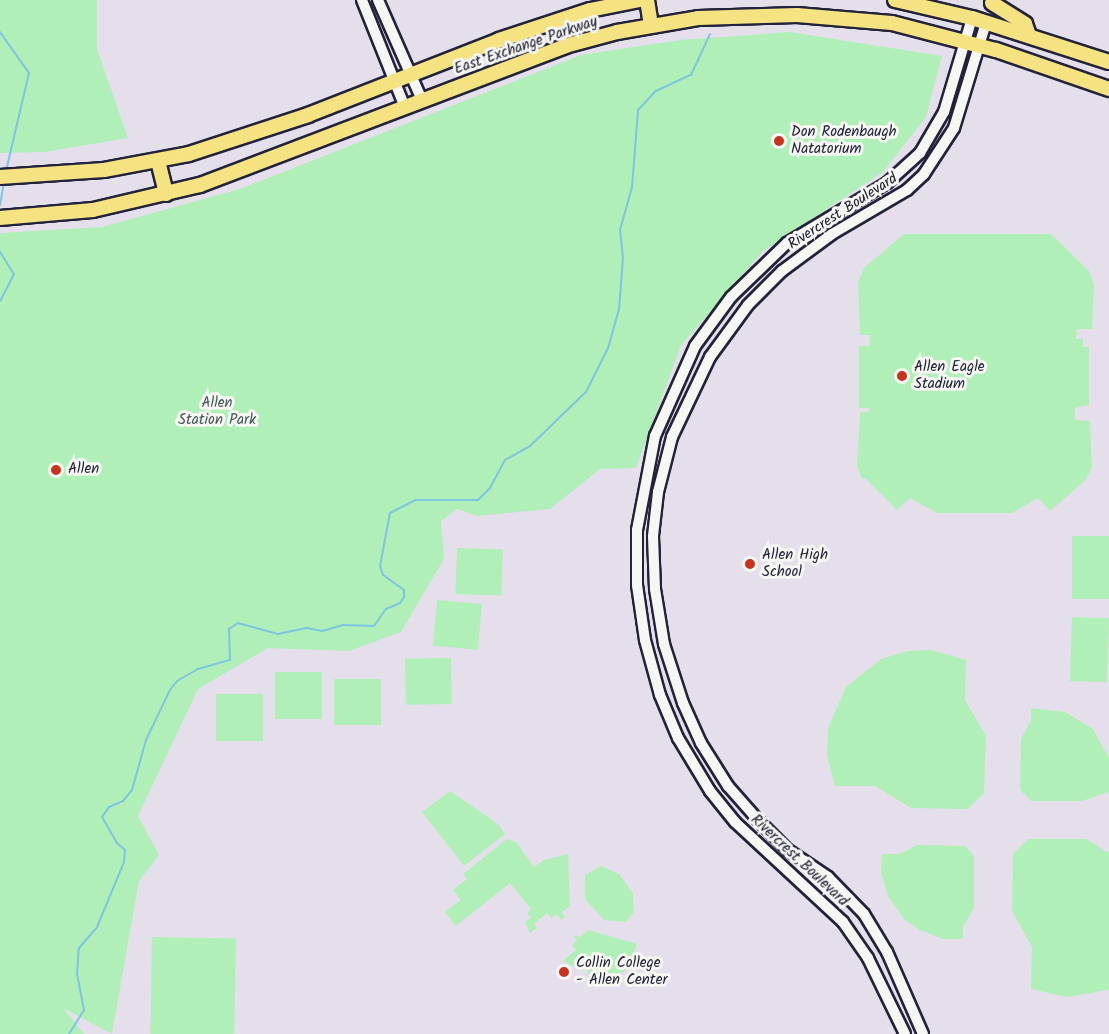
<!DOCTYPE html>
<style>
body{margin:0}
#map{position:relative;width:1109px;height:1034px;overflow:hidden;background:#e4dfeb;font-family:Kalam,sans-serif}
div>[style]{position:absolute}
.green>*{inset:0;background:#b0f0b8;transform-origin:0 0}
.stream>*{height:2px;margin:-1px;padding:0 1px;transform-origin:1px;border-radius:1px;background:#7fc4e0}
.roads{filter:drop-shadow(2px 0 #22223b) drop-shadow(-2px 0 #22223b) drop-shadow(0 2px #22223b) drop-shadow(0 -2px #22223b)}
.minor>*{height:10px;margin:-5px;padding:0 5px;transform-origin:5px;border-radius:5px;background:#f6f6f2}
.major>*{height:14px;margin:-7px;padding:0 7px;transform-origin:7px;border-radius:7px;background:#f5e382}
.dots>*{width:16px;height:16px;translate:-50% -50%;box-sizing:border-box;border:3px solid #f6f6f2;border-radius:50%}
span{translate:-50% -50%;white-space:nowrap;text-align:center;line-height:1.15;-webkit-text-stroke:6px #f6f6f2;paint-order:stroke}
.street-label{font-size:15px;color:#22223b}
.poi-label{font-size:15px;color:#22223b}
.left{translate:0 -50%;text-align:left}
.park-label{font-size:15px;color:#46565a}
</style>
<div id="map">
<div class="green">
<div style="clip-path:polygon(0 0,97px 0,97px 49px,128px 138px,44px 152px,0 153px)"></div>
<div style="clip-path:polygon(790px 32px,942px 56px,926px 117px,883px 172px,763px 251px,681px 345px,636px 468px,600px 469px,550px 509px,477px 516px,457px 509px,441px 521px,444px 559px,401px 632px,349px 651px,268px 648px,198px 689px,138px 816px,159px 855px,139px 881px,112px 1034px,63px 1008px,84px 1034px,0 1034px,0 233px,102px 227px,240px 189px,581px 55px,680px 40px)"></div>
<div style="clip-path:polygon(904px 234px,1051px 234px,1089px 271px,1094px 285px,1092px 329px,1077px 329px,1076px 339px,1083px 339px,1083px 347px,1089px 347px,1089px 405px,1075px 408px,1075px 420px,1090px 421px,1092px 467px,1086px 480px,1050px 511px,1038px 498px,1012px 513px,937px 513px,910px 498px,897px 510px,865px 478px,862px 479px,857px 466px,860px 412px,869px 412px,869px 408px,859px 408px,859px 346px,869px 346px,870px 335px,860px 335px,858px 282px,864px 268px)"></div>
<div style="left:1072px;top:536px;width:37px;height:63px"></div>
<div style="left:457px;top:548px;width:46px;height:46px;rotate:2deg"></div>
<div style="left:437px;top:600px;width:45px;height:46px;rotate:5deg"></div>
<div style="left:1072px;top:617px;width:37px;height:64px;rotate:2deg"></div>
<div style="clip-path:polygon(931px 650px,966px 660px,965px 700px,986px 736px,984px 793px,968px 809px,911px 808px,875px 786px,835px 786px,827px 755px,828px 728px,846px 687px,881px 659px,908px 651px)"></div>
<div style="left:451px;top:658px;width:46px;height:46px;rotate:89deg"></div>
<div style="left:275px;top:672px;width:47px;height:47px"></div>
<div style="left:334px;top:679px;width:47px;height:46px"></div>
<div style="left:263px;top:694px;width:47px;height:47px;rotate:90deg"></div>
<div style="clip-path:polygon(1031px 708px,1065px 712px,1093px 729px,1109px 758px,1109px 792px,1082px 801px,1031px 801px,1020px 790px,1021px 739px,1031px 720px)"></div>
<div style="clip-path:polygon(450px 791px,498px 824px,505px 834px,464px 866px,422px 812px)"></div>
<div style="clip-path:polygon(507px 839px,516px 842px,534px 867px,544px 860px,568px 854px,570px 906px,562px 912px,565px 917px,561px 920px,557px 914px,551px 918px,547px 913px,534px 924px,537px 928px,530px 933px,525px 922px,531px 918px,527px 913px,531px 909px,510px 883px,456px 926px,445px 912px,461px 900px,453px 890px,467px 879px,463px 874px)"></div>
<div style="clip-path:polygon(1028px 839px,1086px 839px,1109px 853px,1109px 990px,1067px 997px,1031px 989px,1032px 947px,1012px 911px,1013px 854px)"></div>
<div style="clip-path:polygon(917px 845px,965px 846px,974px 856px,974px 908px,963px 927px,963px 939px,943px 939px,920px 930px,905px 920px,888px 896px,881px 872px,882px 854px,900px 854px)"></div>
<div style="clip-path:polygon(601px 866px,619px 874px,633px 893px,634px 912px,626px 922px,604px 920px,585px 899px,585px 875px)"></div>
<div style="clip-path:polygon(588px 930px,637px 944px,628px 968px,618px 975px,623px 980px,596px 982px,581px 964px,575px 967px,563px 961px,576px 950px,572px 945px,577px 940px,573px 935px,580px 937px)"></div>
<div style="left:152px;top:937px;width:84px;height:97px;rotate:1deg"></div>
</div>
<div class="stream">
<div style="left:0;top:32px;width:50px;rotate:54.7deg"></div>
<div style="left:29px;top:73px;width:101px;rotate:103.2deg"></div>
<div style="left:0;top:205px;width:23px;rotate:-80deg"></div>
<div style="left:0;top:252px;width:26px;rotate:58deg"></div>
<div style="left:14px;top:274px;width:30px;rotate:117deg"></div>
<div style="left:69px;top:1034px;width:28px;rotate:-58deg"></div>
<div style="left:84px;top:1010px;width:37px;rotate:-101deg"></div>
<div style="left:77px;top:974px;width:26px;rotate:-86deg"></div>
<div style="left:79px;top:948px;width:28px;rotate:-49deg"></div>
<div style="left:97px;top:927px;width:70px;rotate:-67.4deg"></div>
<div style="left:124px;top:862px;width:12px;rotate:-85deg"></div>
<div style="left:125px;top:850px;width:11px;rotate:-139deg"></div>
<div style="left:117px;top:843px;width:30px;rotate:-120deg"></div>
<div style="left:102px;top:817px;width:12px;rotate:-55deg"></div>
<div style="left:109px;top:807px;width:15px;rotate:-23deg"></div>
<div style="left:123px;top:801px;width:14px;rotate:-51deg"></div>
<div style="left:132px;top:790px;width:52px;rotate:-74.4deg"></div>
<div style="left:146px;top:740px;width:55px;rotate:-64.4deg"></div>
<div style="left:170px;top:690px;width:11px;rotate:-52deg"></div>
<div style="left:177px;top:681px;width:24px;rotate:-30deg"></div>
<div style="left:198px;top:669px;width:33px;rotate:-16deg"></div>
<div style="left:230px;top:660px;width:31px;rotate:-92deg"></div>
<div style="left:229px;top:629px;width:11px;rotate:-34deg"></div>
<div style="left:238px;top:623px;width:41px;rotate:15.4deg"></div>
<div style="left:278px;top:634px;width:30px;rotate:-12deg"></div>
<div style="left:307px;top:628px;width:15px;rotate:11deg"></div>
<div style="left:322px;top:631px;width:22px;rotate:-16deg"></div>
<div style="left:343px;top:625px;width:31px;rotate:2deg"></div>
<div style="left:374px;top:626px;width:21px;rotate:-55deg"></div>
<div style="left:386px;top:609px;width:15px;rotate:-23deg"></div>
<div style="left:400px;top:603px;width:7px;rotate:-56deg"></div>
<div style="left:404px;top:597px;width:7px;rotate:-90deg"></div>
<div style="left:404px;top:590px;width:26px;rotate:-144deg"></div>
<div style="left:383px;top:575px;width:9px;rotate:-108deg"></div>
<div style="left:380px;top:566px;width:54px;rotate:-79.3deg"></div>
<div style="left:390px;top:513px;width:29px;rotate:-27deg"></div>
<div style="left:416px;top:500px;width:62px"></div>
<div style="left:478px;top:500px;width:17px;rotate:-45deg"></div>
<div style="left:490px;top:488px;width:32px;rotate:-62deg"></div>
<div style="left:505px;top:460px;width:29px;rotate:-29deg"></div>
<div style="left:530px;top:446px;width:78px;rotate:-44deg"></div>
<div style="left:586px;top:392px;width:49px;rotate:-63.4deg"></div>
<div style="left:608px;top:348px;width:41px;rotate:-74.2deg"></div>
<div style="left:619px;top:309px;width:51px;rotate:-85.5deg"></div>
<div style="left:623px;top:258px;width:28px;rotate:-96deg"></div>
<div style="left:620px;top:230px;width:45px;rotate:-74.4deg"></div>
<div style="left:632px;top:187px;width:77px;rotate:-85.5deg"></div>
<div style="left:638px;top:110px;width:26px;rotate:-47deg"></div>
<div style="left:656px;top:91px;width:38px;rotate:-25deg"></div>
<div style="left:691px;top:75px;width:45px;rotate:-65.1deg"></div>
</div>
<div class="roads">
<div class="minor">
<div style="left:362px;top:0;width:113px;rotate:68.2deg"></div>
<div style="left:378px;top:0;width:109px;rotate:66.3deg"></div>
<div style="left:905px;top:1034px;width:85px;rotate:-116deg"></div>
<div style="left:868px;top:958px;width:44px;rotate:-124.8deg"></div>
<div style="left:843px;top:922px;width:147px;rotate:-137.2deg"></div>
<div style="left:735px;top:822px;width:40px;rotate:-129deg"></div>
<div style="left:710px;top:791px;width:62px;rotate:-121.1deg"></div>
<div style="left:678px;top:738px;width:47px;rotate:-112.7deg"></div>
<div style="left:660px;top:695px;width:57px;rotate:-105.3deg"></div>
<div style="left:645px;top:640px;width:56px;rotate:-98.3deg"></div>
<div style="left:637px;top:585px;width:55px;rotate:-90deg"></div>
<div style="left:637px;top:530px;width:96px;rotate:-79.2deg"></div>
<div style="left:655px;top:436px;width:98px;rotate:-66deg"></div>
<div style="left:695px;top:346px;width:61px;rotate:-53.7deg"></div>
<div style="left:731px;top:297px;width:78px;rotate:-44deg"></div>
<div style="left:787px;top:243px;width:117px;rotate:-31deg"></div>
<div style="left:887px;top:183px;width:45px;rotate:-42.3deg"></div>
<div style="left:920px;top:153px;width:48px;rotate:-59.7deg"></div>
<div style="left:944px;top:112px;width:98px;rotate:-73.4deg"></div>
<div style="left:923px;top:1034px;width:90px;rotate:-113.7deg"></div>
<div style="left:887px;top:952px;width:44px;rotate:-121.2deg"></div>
<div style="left:864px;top:914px;width:52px;rotate:-134.2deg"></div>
<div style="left:828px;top:877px;width:48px;rotate:-146deg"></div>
<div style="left:788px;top:850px;width:42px;rotate:-135deg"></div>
<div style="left:758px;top:820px;width:45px;rotate:-131.4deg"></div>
<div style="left:728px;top:786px;width:51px;rotate:-122.1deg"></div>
<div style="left:701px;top:743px;width:44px;rotate:-114.2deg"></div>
<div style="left:683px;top:703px;width:62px;rotate:-107.9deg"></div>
<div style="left:664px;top:644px;width:56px;rotate:-99.3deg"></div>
<div style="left:655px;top:589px;width:53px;rotate:-92.2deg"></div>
<div style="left:653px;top:536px;width:44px;rotate:-83.5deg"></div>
<div style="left:658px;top:492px;width:57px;rotate:-75.7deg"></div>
<div style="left:672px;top:437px;width:89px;rotate:-64.6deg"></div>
<div style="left:710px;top:357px;width:64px;rotate:-53.8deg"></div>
<div style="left:748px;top:305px;width:48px;rotate:-45deg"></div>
<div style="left:782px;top:271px;width:62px;rotate:-36.5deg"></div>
<div style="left:832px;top:234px;width:87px;rotate:-30.4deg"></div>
<div style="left:907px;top:190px;width:23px;rotate:-43deg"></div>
<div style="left:924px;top:174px;width:55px;rotate:-56.9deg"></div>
<div style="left:954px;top:128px;width:110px;rotate:-73.1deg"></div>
</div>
<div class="major">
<div style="left:647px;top:0;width:25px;rotate:81deg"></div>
<div style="left:895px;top:0;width:79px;rotate:13.2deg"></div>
<div style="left:972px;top:18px;width:144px;rotate:17.8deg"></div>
<div style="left:992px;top:3px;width:39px;rotate:32deg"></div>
<div style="left:1025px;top:24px;width:12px;rotate:70deg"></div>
<div style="left:158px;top:161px;width:34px;rotate:76deg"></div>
<div style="left:0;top:177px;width:104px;rotate:-3.9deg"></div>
<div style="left:104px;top:170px;width:86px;rotate:-10.7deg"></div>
<div style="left:189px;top:154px;width:125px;rotate:-18.1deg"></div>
<div style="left:308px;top:115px;width:205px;rotate:-21.4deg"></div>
<div style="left:499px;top:40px;width:96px;rotate:-18.2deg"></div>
<div style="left:590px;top:10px;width:51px;rotate:-11.3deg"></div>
<div style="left:0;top:218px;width:93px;rotate:-4.9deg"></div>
<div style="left:93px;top:210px;width:110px;rotate:-13.2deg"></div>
<div style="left:200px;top:185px;width:391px;rotate:-20.8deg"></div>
<div style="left:565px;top:46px;width:54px;rotate:-15.1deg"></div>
<div style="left:617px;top:32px;width:82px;rotate:-9.8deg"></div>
<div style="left:698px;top:18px;width:99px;rotate:-1.7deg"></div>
<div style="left:797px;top:15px;width:95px;rotate:4.8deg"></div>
<div style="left:892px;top:23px;width:107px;rotate:14.6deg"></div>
<div style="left:996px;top:50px;width:120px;rotate:19deg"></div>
</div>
</div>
<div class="dots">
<div style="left:779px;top:141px;background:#c8321e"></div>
<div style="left:902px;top:376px;background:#c8321e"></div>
<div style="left:56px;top:470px;background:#c8321e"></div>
<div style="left:750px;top:564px;background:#c8321e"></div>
<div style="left:564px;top:972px;background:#c8321e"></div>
</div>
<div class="street-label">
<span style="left:526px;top:46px;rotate:-19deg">East Exchange Parkway</span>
<span style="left:843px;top:212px;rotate:-33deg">Rivercrest Boulevard</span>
<span style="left:799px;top:861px;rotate:43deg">Rivercrest Boulevard</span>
</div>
<div class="poi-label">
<span class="left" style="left:791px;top:141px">Don Rodenbaugh<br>Natatorium</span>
<span class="left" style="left:914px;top:376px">Allen Eagle<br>Stadium</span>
<span class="left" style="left:68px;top:470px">Allen</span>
<span class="left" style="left:762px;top:564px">Allen High<br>School</span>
<span class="left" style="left:576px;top:972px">Collin College<br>- Allen Center</span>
</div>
<div class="park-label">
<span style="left:217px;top:412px">Allen<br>Station Park</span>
</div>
</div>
